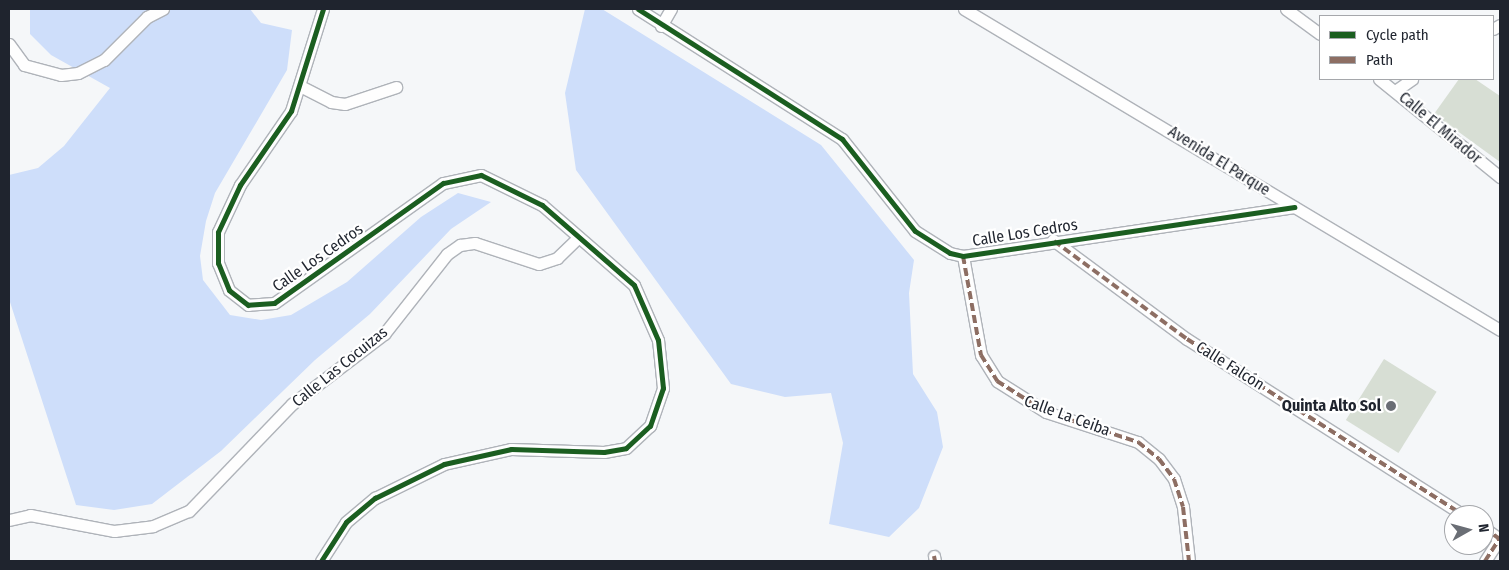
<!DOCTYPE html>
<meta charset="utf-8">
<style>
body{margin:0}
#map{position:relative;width:1509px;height:570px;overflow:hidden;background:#f5f7f9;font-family:"Fira Sans Condensed",sans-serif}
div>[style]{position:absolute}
.green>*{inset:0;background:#cedefa}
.building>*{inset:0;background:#d7ded4;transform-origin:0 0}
.roads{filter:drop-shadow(1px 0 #afb3b9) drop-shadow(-1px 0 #afb3b9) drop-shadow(0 1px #afb3b9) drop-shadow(0 -1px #afb3b9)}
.minor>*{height:11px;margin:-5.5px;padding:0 5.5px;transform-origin:5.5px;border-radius:5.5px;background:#fefefe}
.quiet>*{height:4px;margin-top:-2px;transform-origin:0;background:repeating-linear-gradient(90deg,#8d6e63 0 8px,transparent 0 12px)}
.cycleway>*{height:5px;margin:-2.5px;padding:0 2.5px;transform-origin:2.5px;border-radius:2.5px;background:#1b5e20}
.dots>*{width:14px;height:14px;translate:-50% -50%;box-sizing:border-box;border:2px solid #fff;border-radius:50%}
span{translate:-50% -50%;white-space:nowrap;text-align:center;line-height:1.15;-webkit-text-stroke:4.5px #fff;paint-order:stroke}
.street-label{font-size:16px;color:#1f242e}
.poi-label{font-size:16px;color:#1f242e;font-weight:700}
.right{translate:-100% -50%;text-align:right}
.frame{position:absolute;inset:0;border:10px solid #1f242e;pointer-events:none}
.legend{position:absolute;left:1319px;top:15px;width:175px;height:65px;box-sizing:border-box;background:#fff;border:1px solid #a5a7ab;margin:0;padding:6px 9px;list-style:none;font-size:15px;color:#1f242e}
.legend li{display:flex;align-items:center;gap:10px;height:25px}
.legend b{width:25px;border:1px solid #a5a7ab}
.north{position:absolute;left:1444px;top:505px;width:50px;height:50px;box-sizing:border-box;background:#fff;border:1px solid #a5a7ab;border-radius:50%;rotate:83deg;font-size:14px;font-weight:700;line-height:20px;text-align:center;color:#1f242e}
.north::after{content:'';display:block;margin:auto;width:18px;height:22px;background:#6a6e75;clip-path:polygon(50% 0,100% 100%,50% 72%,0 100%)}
</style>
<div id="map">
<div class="green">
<div style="clip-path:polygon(30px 9px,250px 9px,261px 23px,292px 30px,287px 70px,215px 193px,206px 221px,200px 256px,203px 280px,230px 315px,261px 320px,291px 315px,347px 282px,421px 217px,458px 193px,491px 202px,451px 229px,370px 314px,315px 360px,221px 451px,152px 504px,114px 510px,76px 505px,9px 299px,9px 175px,38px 168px,64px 146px,110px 88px,51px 55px,30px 34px)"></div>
<div style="clip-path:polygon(585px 9px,602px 9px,821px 145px,914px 260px,909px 293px,913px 374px,937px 412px,943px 447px,919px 508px,889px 537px,829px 524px,843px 443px,831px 393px,785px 397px,731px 384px,576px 170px,565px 93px)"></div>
</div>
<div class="building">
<div style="clip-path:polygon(1459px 79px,1475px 79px,1500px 96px,1500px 162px,1434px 114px)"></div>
<div style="left:1384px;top:359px;width:62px;height:72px;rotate:32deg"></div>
</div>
<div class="roads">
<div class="minor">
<div style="left:638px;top:9px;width:242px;rotate:32.5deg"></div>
<div style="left:842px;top:139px;width:117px;rotate:51.6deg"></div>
<div style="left:915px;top:231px;width:41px;rotate:32.2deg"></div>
<div style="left:950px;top:253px;width:13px;rotate:13deg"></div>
<div style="left:963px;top:256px;width:335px;rotate:-8.4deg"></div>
<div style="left:964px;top:9px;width:625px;rotate:30.92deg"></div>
<div style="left:1286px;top:9px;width:42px;rotate:36.3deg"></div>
<div style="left:661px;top:26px;width:20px;rotate:-60deg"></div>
<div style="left:1493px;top:29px;width:8px;rotate:-30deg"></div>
<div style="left:9px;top:44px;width:26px;rotate:54deg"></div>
<div style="left:24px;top:65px;width:38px;rotate:15deg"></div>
<div style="left:61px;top:75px;width:17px;rotate:-7deg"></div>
<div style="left:78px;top:73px;width:29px;rotate:-27deg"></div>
<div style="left:104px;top:60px;width:61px;rotate:-45deg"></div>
<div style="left:147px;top:17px;width:18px;rotate:-27deg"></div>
<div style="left:1379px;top:79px;width:156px;rotate:39deg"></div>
<div style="left:302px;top:87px;width:33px;rotate:27deg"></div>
<div style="left:331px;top:102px;width:14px;rotate:8deg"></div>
<div style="left:345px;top:104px;width:54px;rotate:-18.4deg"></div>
<div style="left:1395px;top:91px;width:21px;rotate:-35deg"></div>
<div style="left:1053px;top:240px;width:167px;rotate:36.5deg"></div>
<div style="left:1187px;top:339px;width:327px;rotate:32.5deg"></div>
<div style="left:963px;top:256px;width:101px;rotate:79.7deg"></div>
<div style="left:981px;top:355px;width:31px;rotate:58deg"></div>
<div style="left:997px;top:381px;width:58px;rotate:32.3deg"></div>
<div style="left:1046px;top:412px;width:97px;rotate:18.1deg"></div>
<div style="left:1138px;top:442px;width:27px;rotate:39deg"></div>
<div style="left:1159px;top:459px;width:25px;rotate:53deg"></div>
<div style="left:1174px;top:479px;width:29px;rotate:72deg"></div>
<div style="left:1183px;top:507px;width:54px;rotate:83.7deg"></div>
<div style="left:9px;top:520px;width:22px;rotate:-13deg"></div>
<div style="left:30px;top:515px;width:86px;rotate:10.8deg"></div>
<div style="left:114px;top:531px;width:39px;rotate:-7deg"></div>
<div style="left:153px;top:526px;width:39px;rotate:-23deg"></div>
<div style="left:189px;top:511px;width:149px;rotate:-46.1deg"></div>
<div style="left:292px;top:404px;width:116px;rotate:-37.3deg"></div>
<div style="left:384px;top:334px;width:102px;rotate:-51.8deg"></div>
<div style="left:447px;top:254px;width:16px;rotate:-35deg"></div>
<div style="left:460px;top:245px;width:15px;rotate:-8deg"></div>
<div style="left:475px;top:243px;width:67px;rotate:18.2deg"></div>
<div style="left:539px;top:264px;width:19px;rotate:-18deg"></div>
<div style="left:557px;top:258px;width:30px;rotate:-44deg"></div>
<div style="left:1484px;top:528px;width:19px;rotate:35deg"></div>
<div style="left:934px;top:556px;width:5px;rotate:79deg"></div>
<div style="left:321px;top:561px;width:46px;rotate:-57.3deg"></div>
<div style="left:346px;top:522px;width:38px;rotate:-40deg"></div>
<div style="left:375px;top:498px;width:77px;rotate:-26.2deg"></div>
<div style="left:444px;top:464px;width:69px;rotate:-12.6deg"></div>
<div style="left:511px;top:449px;width:93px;rotate:1.8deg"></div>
<div style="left:604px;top:452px;width:22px;rotate:-10deg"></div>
<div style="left:626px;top:448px;width:33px;rotate:-43deg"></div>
<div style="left:650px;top:426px;width:40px;rotate:-71.1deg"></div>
<div style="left:663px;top:388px;width:48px;rotate:-95.9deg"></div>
<div style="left:658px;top:340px;width:60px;rotate:-113.6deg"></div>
<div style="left:634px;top:285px;width:122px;rotate:-139deg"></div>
<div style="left:542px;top:205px;width:68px;rotate:-153.8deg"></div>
<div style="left:481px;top:175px;width:39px;rotate:168deg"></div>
<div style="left:443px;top:183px;width:207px;rotate:144.6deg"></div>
<div style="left:274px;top:303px;width:26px;rotate:176deg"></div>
<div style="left:248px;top:305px;width:24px;rotate:-142deg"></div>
<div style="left:229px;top:290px;width:29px;rotate:-112deg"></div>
<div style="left:218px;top:263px;width:31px;rotate:-90deg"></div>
<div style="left:218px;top:232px;width:52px;rotate:-64.9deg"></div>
<div style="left:240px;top:185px;width:90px;rotate:-55.4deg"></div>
<div style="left:291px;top:111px;width:107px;rotate:-72.6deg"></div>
<div style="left:1485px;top:561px;width:27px;rotate:-57deg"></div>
</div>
</div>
<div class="quiet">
<div style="left:1054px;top:241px;width:165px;rotate:36.4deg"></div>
<div style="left:1187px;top:339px;width:327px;rotate:32.5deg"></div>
<div style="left:963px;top:256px;width:101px;rotate:79.7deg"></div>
<div style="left:981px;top:355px;width:31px;rotate:58deg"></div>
<div style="left:997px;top:381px;width:58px;rotate:32.3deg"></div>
<div style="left:1046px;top:412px;width:97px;rotate:18.1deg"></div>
<div style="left:1138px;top:442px;width:27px;rotate:39deg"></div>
<div style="left:1159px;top:459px;width:25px;rotate:53deg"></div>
<div style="left:1174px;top:479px;width:29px;rotate:72deg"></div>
<div style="left:1183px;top:507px;width:54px;rotate:83.7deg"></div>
<div style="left:1484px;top:528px;width:19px;rotate:35deg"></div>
<div style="left:934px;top:556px;width:5px;rotate:79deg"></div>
<div style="left:1485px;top:561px;width:27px;rotate:-57deg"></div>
</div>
<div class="cycleway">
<div style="left:638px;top:9px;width:242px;rotate:32.5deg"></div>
<div style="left:842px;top:139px;width:117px;rotate:51.6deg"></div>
<div style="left:915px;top:231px;width:41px;rotate:32.2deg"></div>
<div style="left:950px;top:253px;width:13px;rotate:13deg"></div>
<div style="left:963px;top:256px;width:335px;rotate:-8.4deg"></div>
<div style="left:321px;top:561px;width:46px;rotate:-57.3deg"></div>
<div style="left:346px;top:522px;width:38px;rotate:-40deg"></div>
<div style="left:375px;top:498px;width:77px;rotate:-26.2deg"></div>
<div style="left:444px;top:464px;width:69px;rotate:-12.6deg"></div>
<div style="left:511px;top:449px;width:93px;rotate:1.8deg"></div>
<div style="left:604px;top:452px;width:22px;rotate:-10deg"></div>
<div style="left:626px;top:448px;width:33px;rotate:-43deg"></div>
<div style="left:650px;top:426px;width:40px;rotate:-71.1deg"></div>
<div style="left:663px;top:388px;width:48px;rotate:-95.9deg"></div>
<div style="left:658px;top:340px;width:60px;rotate:-113.6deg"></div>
<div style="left:634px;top:285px;width:122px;rotate:-139deg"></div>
<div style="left:542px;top:205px;width:68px;rotate:-153.8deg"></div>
<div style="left:481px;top:175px;width:39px;rotate:168deg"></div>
<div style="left:443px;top:183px;width:207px;rotate:144.6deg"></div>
<div style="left:274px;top:303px;width:26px;rotate:176deg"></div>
<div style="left:248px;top:305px;width:24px;rotate:-142deg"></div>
<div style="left:229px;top:290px;width:29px;rotate:-112deg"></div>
<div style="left:218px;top:263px;width:31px;rotate:-90deg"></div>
<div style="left:218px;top:232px;width:52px;rotate:-64.9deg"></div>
<div style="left:240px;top:185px;width:90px;rotate:-55.4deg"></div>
<div style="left:291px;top:111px;width:107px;rotate:-72.6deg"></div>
</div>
<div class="dots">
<div style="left:1391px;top:406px;background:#6a6e75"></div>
</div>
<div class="street-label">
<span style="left:1440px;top:128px;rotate:40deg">Calle El Mirador</span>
<span style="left:1219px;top:161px;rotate:32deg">Avenida El Parque</span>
<span style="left:1025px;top:233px;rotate:-9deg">Calle Los Cedros</span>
<span style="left:318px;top:258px;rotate:-35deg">Calle Los Cedros</span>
<span style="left:1230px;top:366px;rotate:32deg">Calle Falcón</span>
<span style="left:340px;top:367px;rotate:-39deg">Calle Las Cocuizas</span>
<span style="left:1067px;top:416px;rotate:20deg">Calle La Ceiba</span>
</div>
<div class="poi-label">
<span class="right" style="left:1381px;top:406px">Quinta Alto Sol</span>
</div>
<div class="frame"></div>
<ul class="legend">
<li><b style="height:6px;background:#1b5e20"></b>Cycle path</li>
<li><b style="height:6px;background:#8d6e63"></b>Path</li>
</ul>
<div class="north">N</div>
</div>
